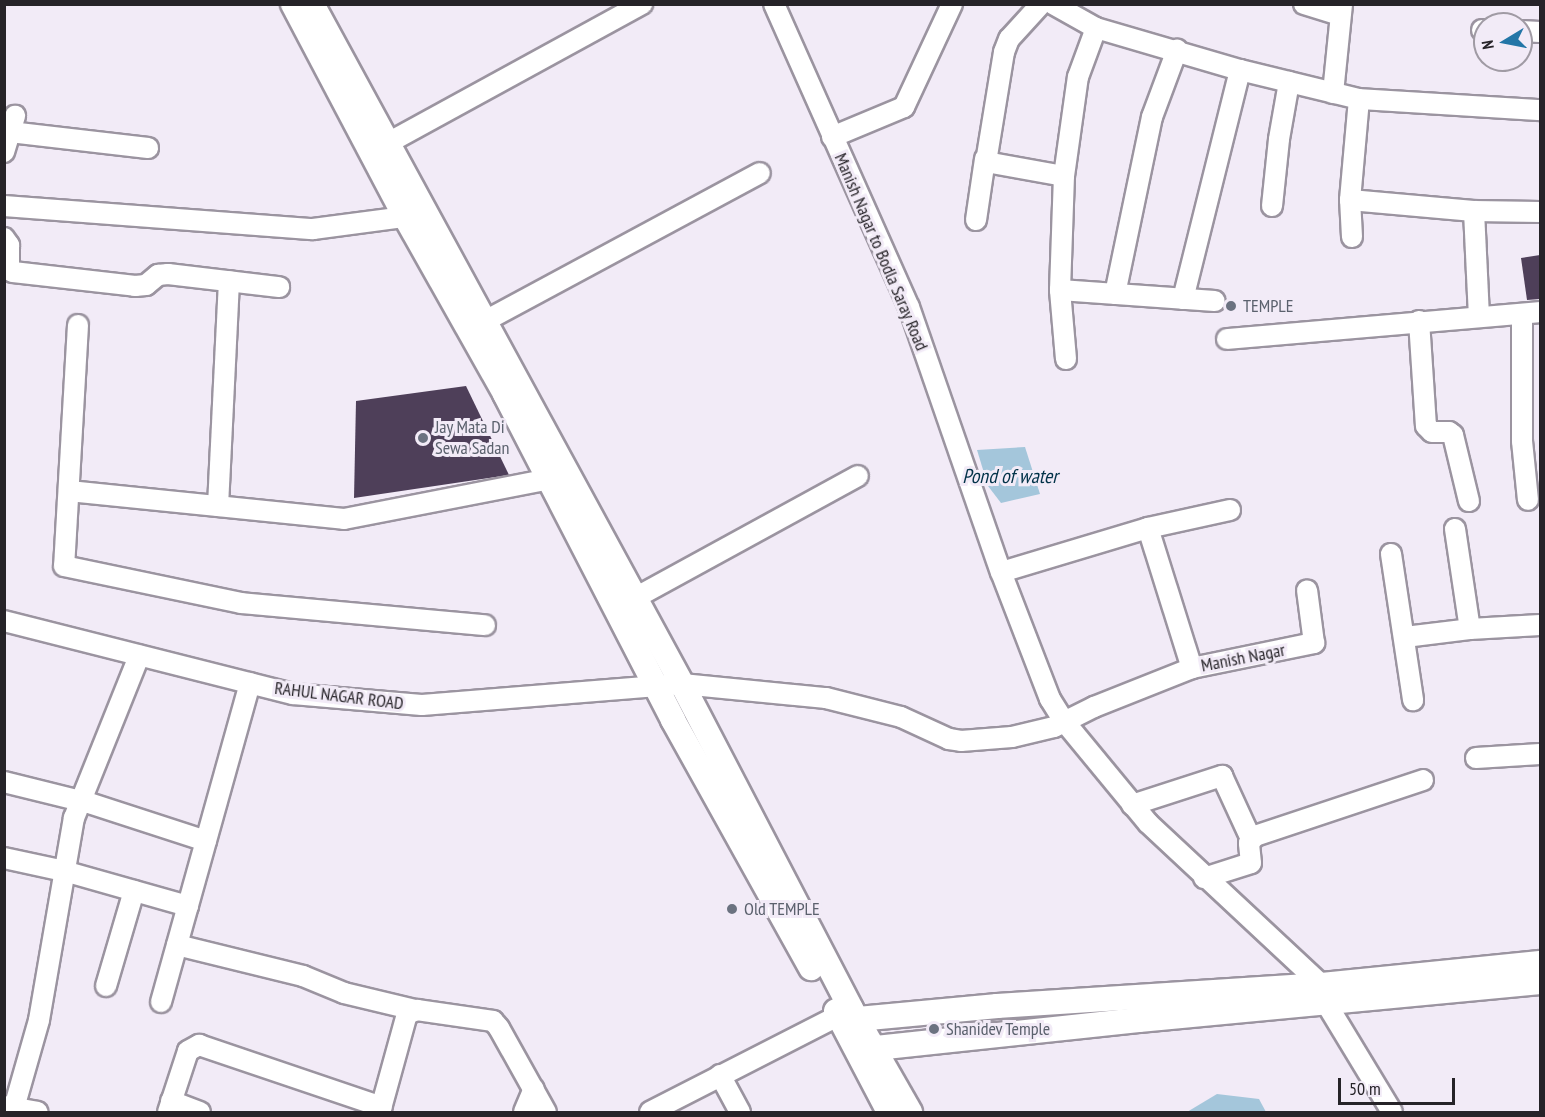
<!DOCTYPE html>
<style>
body{margin:0}
#map{position:relative;width:1545px;height:1117px;overflow:hidden;background:#f2ebf7;font-family:"PT Sans Narrow",sans-serif}
div>[style]{position:absolute}
.water>*{inset:0;background:#a4c6db}
.building>*{inset:0;background:#4e3f59}
.roads{filter:drop-shadow(2px 0 #9b94a0) drop-shadow(-2px 0 #9b94a0) drop-shadow(0 2px #9b94a0) drop-shadow(0 -2px #9b94a0)}
.minor>*{height:20px;margin:-10px;padding:0 10px;transform-origin:10px;border-radius:10px;background:#fff}
.major>*{height:24px;margin:-12px;padding:0 12px;transform-origin:12px;border-radius:12px;background:#fff}
.dots>*{width:16px;height:16px;translate:-50% -50%;box-sizing:border-box;border:3px solid #f2ebf7;border-radius:50%}
span{translate:-50% -50%;white-space:nowrap;text-align:center;line-height:1.15;-webkit-text-stroke:6px #f2ebf7;paint-order:stroke}
.street-label{font-size:18px;color:#262328}
.worship-label{font-size:18px;color:#5b616d}
.left{translate:0 -50%;text-align:left}
.water-label{font-size:20px;color:#023248;font-style:italic}
.frame{position:absolute;inset:0;border:6px solid #262328;pointer-events:none}
.north{position:absolute;left:1473px;top:12px;width:60px;height:60px;box-sizing:border-box;background:#f2ebf7;border:2px solid #a09ba4;border-radius:50%;rotate:260deg;font-size:16px;font-weight:700;line-height:24px;text-align:center;color:#262328}
.north::after{content:'';display:block;margin:auto;width:21px;height:27px;background:#2376a7;clip-path:polygon(50% 0,100% 100%,50% 72%,0 100%)}
.scale{position:absolute;left:1338px;top:1078px;width:117px;height:27px;box-sizing:border-box;border:3px solid #262328;border-top:0;padding-left:8px;font-size:18px;line-height:21px;white-space:nowrap;color:#262328;-webkit-text-stroke:4px #f2ebf7;paint-order:stroke}
</style>
<div id="map">
<div class="water">
<div style="clip-path:polygon(1025px 447px,1040px 494px,1001px 503px,988px 486px,977px 450px)"></div>
<div style="clip-path:polygon(1217px 1094px,1259px 1099px,1266px 1112px,1187px 1112px)"></div>
</div>
<div class="building">
<div style="clip-path:polygon(1540px 255px,1540px 299px,1527px 300px,1521px 258px)"></div>
<div style="clip-path:polygon(466px 386px,509px 475px,354px 498px,356px 401px)"></div>
</div>
<div class="roads">
<div class="minor">
<div style="left:774px;top:4px;width:332px;rotate:66deg"></div>
<div style="left:909px;top:307px;width:281px;rotate:70.9deg"></div>
<div style="left:1041px;top:4px;width:47px;rotate:132.4deg"></div>
<div style="left:1009px;top:39px;width:14px;rotate:111deg"></div>
<div style="left:1004px;top:52px;width:111px;rotate:99.3deg"></div>
<div style="left:986px;top:162px;width:79px;rotate:10.2deg"></div>
<div style="left:1053px;top:4px;width:49px;rotate:29.2deg"></div>
<div style="left:1304px;top:4px;width:38px;rotate:17deg"></div>
<div style="left:1482px;top:30px;width:3px"></div>
<div style="left:1521px;top:31px;width:19px;rotate:3deg"></div>
<div style="left:1333px;top:93px;width:89px;rotate:-84.2deg"></div>
<div style="left:10px;top:132px;width:139px;rotate:6.6deg"></div>
<div style="left:832px;top:137px;width:78px;rotate:-22.6deg"></div>
<div style="left:904px;top:107px;width:114px;rotate:-65deg"></div>
<div style="left:388px;top:143px;width:290px;rotate:-28.7deg"></div>
<div style="left:4px;top:152px;width:38px;rotate:-73deg"></div>
<div style="left:1350px;top:200px;width:124px;rotate:5.1deg"></div>
<div style="left:1474px;top:211px;width:66px;rotate:0.9deg"></div>
<div style="left:4px;top:206px;width:310px;rotate:4.3deg"></div>
<div style="left:313px;top:229px;width:108px;rotate:-7.5deg"></div>
<div style="left:1272px;top:206px;width:67px;rotate:-84deg"></div>
<div style="left:1279px;top:139px;width:58px;rotate:-80deg"></div>
<div style="left:1474px;top:211px;width:105px;rotate:87.3deg"></div>
<div style="left:976px;top:220px;width:62px;rotate:-81.6deg"></div>
<div style="left:1352px;top:237px;width:37px;rotate:-93deg"></div>
<div style="left:1350px;top:200px;width:101px;rotate:-84.9deg"></div>
<div style="left:4px;top:238px;width:9px;rotate:54deg"></div>
<div style="left:9px;top:245px;width:25px;rotate:90deg"></div>
<div style="left:9px;top:270px;width:4px;rotate:27deg"></div>
<div style="left:13px;top:272px;width:123px;rotate:6.5deg"></div>
<div style="left:135px;top:286px;width:11px;rotate:-5deg"></div>
<div style="left:146px;top:285px;width:16px;rotate:-40deg"></div>
<div style="left:158px;top:275px;width:10px;rotate:-6deg"></div>
<div style="left:168px;top:274px;width:112px;rotate:6.7deg"></div>
<div style="left:1060px;top:290px;width:155px;rotate:4.1deg"></div>
<div style="left:1115px;top:294px;width:181px;rotate:-78.2deg"></div>
<div style="left:1152px;top:117px;width:72px;rotate:-69.5deg"></div>
<div style="left:1183px;top:299px;width:236px;rotate:-76deg"></div>
<div style="left:1522px;top:314px;width:127px;rotate:90deg"></div>
<div style="left:1522px;top:441px;width:59px;rotate:84.2deg"></div>
<div style="left:485px;top:321px;width:312px;rotate:-28.3deg"></div>
<div style="left:1419px;top:321px;width:105px;rotate:86.2deg"></div>
<div style="left:1426px;top:426px;width:8px;rotate:45deg"></div>
<div style="left:1432px;top:432px;width:17px"></div>
<div style="left:1449px;top:432px;width:5px;rotate:37deg"></div>
<div style="left:1453px;top:435px;width:68px;rotate:76.4deg"></div>
<div style="left:78px;top:325px;width:241px;rotate:93.3deg"></div>
<div style="left:64px;top:566px;width:181px;rotate:11.8deg"></div>
<div style="left:241px;top:603px;width:245px;rotate:5.2deg"></div>
<div style="left:1227px;top:339px;width:314px;rotate:-4.9deg"></div>
<div style="left:1066px;top:359px;width:69px;rotate:-95deg"></div>
<div style="left:1060px;top:290px;width:114px;rotate:-88deg"></div>
<div style="left:1064px;top:176px;width:100px;rotate:-82deg"></div>
<div style="left:1078px;top:77px;width:52px;rotate:-69.8deg"></div>
<div style="left:1096px;top:28px;width:150px;rotate:16.3deg"></div>
<div style="left:1240px;top:70px;width:122px;rotate:13.7deg"></div>
<div style="left:1359px;top:99px;width:181px;rotate:3.5deg"></div>
<div style="left:69px;top:491px;width:276px;rotate:5.8deg"></div>
<div style="left:344px;top:519px;width:209px;rotate:-11deg"></div>
<div style="left:218px;top:506px;width:225px;rotate:-87.2deg"></div>
<div style="left:1230px;top:510px;width:84px;rotate:167.6deg"></div>
<div style="left:1148px;top:528px;width:153px;rotate:163.3deg"></div>
<div style="left:1001px;top:572px;width:136px;rotate:68.9deg"></div>
<div style="left:1050px;top:699px;width:26px;rotate:58deg"></div>
<div style="left:1064px;top:721px;width:132px;rotate:50.5deg"></div>
<div style="left:1148px;top:823px;width:238px;rotate:43deg"></div>
<div style="left:1322px;top:985px;width:18px;rotate:77deg"></div>
<div style="left:1326px;top:1003px;width:127px;rotate:58.8deg"></div>
<div style="left:1148px;top:528px;width:147px;rotate:72.6deg"></div>
<div style="left:1192px;top:668px;width:125px;rotate:-11.6deg"></div>
<div style="left:1314px;top:643px;width:53px;rotate:-97.5deg"></div>
<div style="left:1455px;top:529px;width:101px;rotate:81.5deg"></div>
<div style="left:1391px;top:554px;width:148px;rotate:81.4deg"></div>
<div style="left:635px;top:598px;width:254px;rotate:-28.7deg"></div>
<div style="left:4px;top:621px;width:298px;rotate:14.2deg"></div>
<div style="left:293px;top:694px;width:129px;rotate:4.9deg"></div>
<div style="left:422px;top:705px;width:261px;rotate:-4.6deg"></div>
<div style="left:682px;top:684px;width:145px;rotate:5.6deg"></div>
<div style="left:826px;top:698px;width:77px;rotate:14.2deg"></div>
<div style="left:901px;top:717px;width:53px;rotate:24.6deg"></div>
<div style="left:949px;top:739px;width:12px;rotate:9deg"></div>
<div style="left:961px;top:741px;width:51px;rotate:-4.5deg"></div>
<div style="left:1012px;top:737px;width:43px;rotate:-13.4deg"></div>
<div style="left:1054px;top:727px;width:45px;rotate:-26.6deg"></div>
<div style="left:1094px;top:707px;width:105px;rotate:-21.7deg"></div>
<div style="left:1405px;top:637px;width:65px;rotate:-7deg"></div>
<div style="left:1470px;top:629px;width:70px;rotate:-3.3deg"></div>
<div style="left:1476px;top:758px;width:64px;rotate:-3.6deg"></div>
<div style="left:4px;top:782px;width:88px;rotate:13.9deg"></div>
<div style="left:89px;top:803px;width:123px;rotate:18deg"></div>
<div style="left:1132px;top:805px;width:95px;rotate:-17.9deg"></div>
<div style="left:1222px;top:776px;width:69px;rotate:65.3deg"></div>
<div style="left:4px;top:858px;width:61px;rotate:12.2deg"></div>
<div style="left:64px;top:871px;width:129px;rotate:15.8deg"></div>
<div style="left:1204px;top:878px;width:49px;rotate:-17.7deg"></div>
<div style="left:1251px;top:863px;width:20px;rotate:-96deg"></div>
<div style="left:1249px;top:843px;width:9px;rotate:-49deg"></div>
<div style="left:1255px;top:836px;width:177px;rotate:-18.4deg"></div>
<div style="left:177px;top:945px;width:130px;rotate:13.8deg"></div>
<div style="left:303px;top:976px;width:44px;rotate:22.5deg"></div>
<div style="left:344px;top:993px;width:73px;rotate:13.5deg"></div>
<div style="left:106px;top:986px;width:99px;rotate:-73.6deg"></div>
<div style="left:161px;top:1002px;width:331px;rotate:-74.4deg"></div>
<div style="left:720px;top:1075px;width:42px;rotate:61.6deg"></div>
<div style="left:171px;top:1101px;width:31px;rotate:21deg"></div>
<div style="left:4px;top:1106px;width:34px;rotate:10deg"></div>
<div style="left:14px;top:1108px;width:91px;rotate:-74.1deg"></div>
<div style="left:39px;top:1020px;width:205px;rotate:-80.2deg"></div>
<div style="left:74px;top:818px;width:175px;rotate:-68.1deg"></div>
<div style="left:168px;top:1112px;width:64px;rotate:-71.8deg"></div>
<div style="left:188px;top:1051px;width:13px;rotate:-29deg"></div>
<div style="left:199px;top:1045px;width:193px;rotate:18.7deg"></div>
<div style="left:380px;top:1112px;width:102px;rotate:-74.6deg"></div>
<div style="left:407px;top:1014px;width:11px;rotate:-22deg"></div>
<div style="left:417px;top:1010px;width:77px;rotate:8.2deg"></div>
<div style="left:493px;top:1021px;width:9px;rotate:49deg"></div>
<div style="left:499px;top:1028px;width:96px;rotate:60.8deg"></div>
<div style="left:524px;top:1112px;width:25px;rotate:-67deg"></div>
<div style="left:650px;top:1112px;width:226px;rotate:-27.1deg"></div>
</div>
<div class="major">
<div style="left:293px;top:4px;width:242px;rotate:62.2deg"></div>
<div style="left:406px;top:218px;width:202px;rotate:60.6deg"></div>
<div style="left:505px;top:394px;width:367px;rotate:62.7deg"></div>
<div style="left:673px;top:720px;width:284px;rotate:60.9deg"></div>
<div style="left:312px;top:4px;width:774px;rotate:61.45deg"></div>
<div style="left:682px;top:684px;width:366px;rotate:62.5deg"></div>
<div style="left:851px;top:1009px;width:119px;rotate:60.2deg"></div>
<div style="left:836px;top:1011px;width:114px;rotate:62.3deg"></div>
<div style="left:858px;top:1019px;width:140px;rotate:-5.3deg"></div>
<div style="left:997px;top:1006px;width:326px;rotate:-3.7deg"></div>
<div style="left:1322px;top:985px;width:219px;rotate:-5.8deg"></div>
<div style="left:876px;top:1048px;width:264px;rotate:-6.1deg"></div>
<div style="left:1139px;top:1020px;width:403px;rotate:-5.4deg"></div>
</div>
</div>
<div class="dots">
<div style="left:1231px;top:306px;background:#6b7280"></div>
<div style="left:423px;top:438px;background:#6b7280"></div>
<div style="left:732px;top:909px;background:#6b7280"></div>
<div style="left:934px;top:1029px;background:#6b7280"></div>
</div>
<div class="street-label">
<span style="left:881px;top:252px;rotate:67deg">Manish Nagar to Bodla Saray Road</span>
<span style="left:1243px;top:658px;rotate:-11deg">Manish Nagar</span>
<span style="left:339px;top:696px;rotate:7deg">RAHUL NAGAR ROAD</span>
</div>
<div class="worship-label">
<span class="left" style="left:1243px;top:306px">TEMPLE</span>
<span class="left" style="left:435px;top:438px">Jay Mata Di<br>Sewa Sadan</span>
<span class="left" style="left:744px;top:909px">Old TEMPLE</span>
<span class="left" style="left:946px;top:1029px">Shanidev Temple</span>
</div>
<div class="water-label">
<span style="left:1010px;top:476px">Pond of water</span>
</div>
<div class="frame"></div>
<div class="north">N</div>
<div class="scale">50 m</div>
</div>
